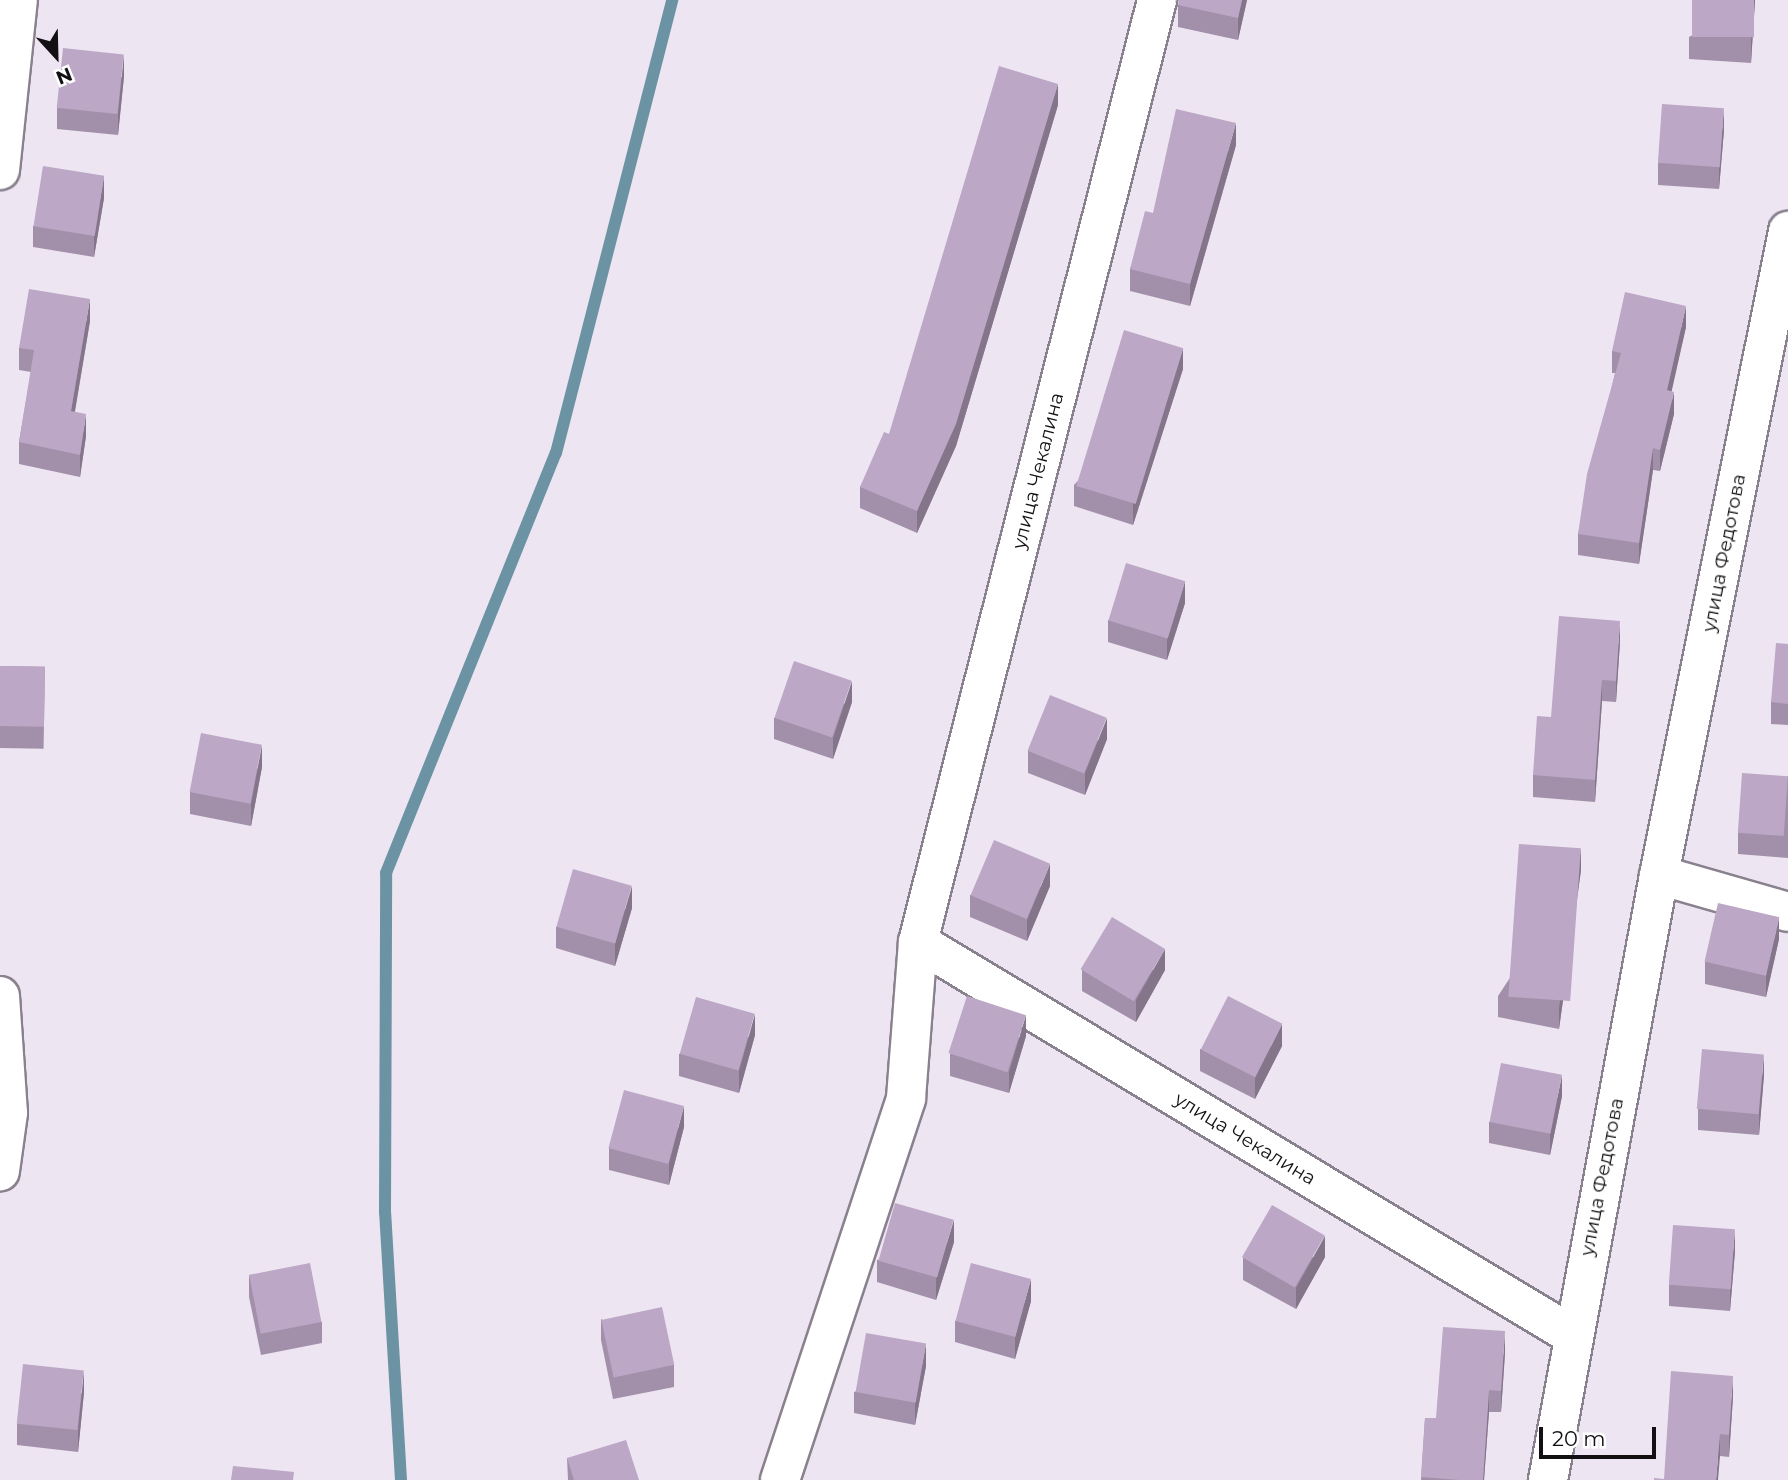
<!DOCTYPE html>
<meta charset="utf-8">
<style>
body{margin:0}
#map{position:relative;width:1788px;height:1480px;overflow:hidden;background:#eee5f2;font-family:Montserrat,sans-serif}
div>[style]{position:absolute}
.stream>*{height:12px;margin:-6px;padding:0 6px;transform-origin:6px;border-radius:6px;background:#6b93a3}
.roads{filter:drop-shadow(2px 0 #89818d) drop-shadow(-2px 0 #89818d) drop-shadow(0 2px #89818d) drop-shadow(0 -2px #89818d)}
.minor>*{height:38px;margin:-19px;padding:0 19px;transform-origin:19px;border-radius:19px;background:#fff}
.wall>*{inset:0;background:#a290aa;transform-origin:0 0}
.shaded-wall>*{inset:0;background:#84758b}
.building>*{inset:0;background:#bca7c6;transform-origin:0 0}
span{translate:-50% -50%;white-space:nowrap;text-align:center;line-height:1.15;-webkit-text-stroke:7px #fff;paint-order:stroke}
.street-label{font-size:19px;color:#131014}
.north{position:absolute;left:21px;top:21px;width:70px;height:70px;-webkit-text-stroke:5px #fff;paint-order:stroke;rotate:158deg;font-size:19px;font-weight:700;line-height:28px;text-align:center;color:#131014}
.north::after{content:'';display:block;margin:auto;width:24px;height:32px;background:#131014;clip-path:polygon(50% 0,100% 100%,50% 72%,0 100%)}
.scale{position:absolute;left:1539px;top:1427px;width:117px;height:32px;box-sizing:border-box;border:4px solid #131014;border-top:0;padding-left:9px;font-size:21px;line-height:24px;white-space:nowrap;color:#131014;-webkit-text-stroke:5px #fff;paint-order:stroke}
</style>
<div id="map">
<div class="stream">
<div style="left:401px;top:1480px;width:268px;rotate:-93.4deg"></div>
<div style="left:385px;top:1212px;width:339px;rotate:-89.8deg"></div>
<div style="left:386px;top:873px;width:453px;rotate:-68deg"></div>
<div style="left:556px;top:453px;width:468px;rotate:-75.6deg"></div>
</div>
<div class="roads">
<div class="minor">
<div style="left:0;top:170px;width:171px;rotate:-84deg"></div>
<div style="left:1659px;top:875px;width:134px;rotate:16deg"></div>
<div style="left:918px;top:942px;width:763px;rotate:31deg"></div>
<div style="left:0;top:996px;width:117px;rotate:86.1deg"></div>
<div style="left:8px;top:1113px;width:59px;rotate:97.9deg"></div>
<div style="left:780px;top:1480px;width:402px;rotate:-71.7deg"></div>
<div style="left:906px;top:1098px;width:156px;rotate:-85.6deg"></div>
<div style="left:918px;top:942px;width:972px;rotate:-75.76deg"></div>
<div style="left:1548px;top:1480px;width:615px;rotate:-79.6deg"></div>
<div style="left:1659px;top:875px;width:657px;rotate:-78.67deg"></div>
</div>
</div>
<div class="wall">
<div style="clip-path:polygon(1247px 0,1238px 40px,1178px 27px,1178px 5px)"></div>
<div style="clip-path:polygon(1755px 0,1751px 63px,1689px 59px,1689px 37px)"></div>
<div style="clip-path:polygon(124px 76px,118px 135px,57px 129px,57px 108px)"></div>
<div style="clip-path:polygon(1058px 105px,956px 446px,917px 533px,860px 508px,860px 487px,889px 434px)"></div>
<div style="clip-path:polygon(1724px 130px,1719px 189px,1658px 185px,1658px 163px)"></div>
<div style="clip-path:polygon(1236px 145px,1190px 306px,1130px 291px,1130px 269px,1153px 213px)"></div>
<div style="clip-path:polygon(104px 198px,94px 257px,33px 247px,33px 226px)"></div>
<div style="clip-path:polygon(90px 321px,75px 412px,86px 436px,80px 477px,19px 464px,19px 442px,31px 372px,19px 370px,19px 348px)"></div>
<div style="clip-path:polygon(1686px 327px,1671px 391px,1674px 414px,1660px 471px,1653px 470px,1639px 564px,1578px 555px,1578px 534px,1615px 373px,1612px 373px,1612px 351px)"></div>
<div style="clip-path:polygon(1183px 369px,1133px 525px,1074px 506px,1074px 485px)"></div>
<div style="clip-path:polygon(1185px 603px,1167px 660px,1108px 642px,1108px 620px)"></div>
<div style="clip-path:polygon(1620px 642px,1616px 702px,1602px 701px,1595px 802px,1533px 797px,1533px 775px,1551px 717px)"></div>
<div style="clip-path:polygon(1788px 644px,1788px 725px,1771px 724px,1771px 702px)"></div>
<div style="left:0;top:666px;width:45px;height:82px;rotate:1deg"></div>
<div style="clip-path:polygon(852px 702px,833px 759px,774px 739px,774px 718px)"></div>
<div style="clip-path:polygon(1107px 739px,1085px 795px,1028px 773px,1028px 751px)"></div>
<div style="clip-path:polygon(262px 767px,251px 826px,190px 814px,190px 792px)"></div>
<div style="clip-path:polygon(1788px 776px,1788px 858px,1738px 854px,1738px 833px)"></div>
<div style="clip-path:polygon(1581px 870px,1559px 1029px,1498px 1017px,1498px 996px)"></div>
<div style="clip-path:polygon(1050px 886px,1027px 941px,970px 917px,970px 895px)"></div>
<div style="clip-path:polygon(632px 908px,615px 966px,556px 948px,556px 927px)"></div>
<div style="clip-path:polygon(1779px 939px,1766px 997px,1705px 984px,1705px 962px)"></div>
<div style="clip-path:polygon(1082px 970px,1165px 970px,1136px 1022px,1082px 991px)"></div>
<div style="clip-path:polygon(755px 1035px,739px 1093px,679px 1076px,679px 1054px)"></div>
<div style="clip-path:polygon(1026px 1036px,1009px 1093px,950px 1076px,950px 1054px)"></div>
<div style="clip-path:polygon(1282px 1046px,1255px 1099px,1200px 1071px,1200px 1049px)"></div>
<div style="clip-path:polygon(1764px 1075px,1759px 1135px,1698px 1130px,1698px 1109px)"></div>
<div style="clip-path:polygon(1562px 1096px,1550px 1155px,1489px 1143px,1489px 1122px)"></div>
<div style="clip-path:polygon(684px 1127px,669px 1185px,609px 1170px,609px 1148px)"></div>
<div style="clip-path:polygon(954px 1242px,936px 1300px,877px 1282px,877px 1260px)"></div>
<div style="clip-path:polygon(1735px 1251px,1730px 1311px,1669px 1306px,1669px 1285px)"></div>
<div style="clip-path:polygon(1325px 1257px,1296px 1309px,1243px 1280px,1243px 1258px)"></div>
<div style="clip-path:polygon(249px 1275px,322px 1322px,322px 1343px,261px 1355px,249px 1297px)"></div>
<div style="clip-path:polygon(1031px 1301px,1015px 1359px,955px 1342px,955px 1321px)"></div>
<div style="clip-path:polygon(601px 1319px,674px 1365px,674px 1387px,613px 1399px,601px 1340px)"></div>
<div style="clip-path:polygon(1505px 1353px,1501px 1412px,1489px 1412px,1484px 1480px,1421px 1480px,1425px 1418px,1436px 1418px)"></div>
<div style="clip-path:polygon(926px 1366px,915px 1425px,854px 1413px,854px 1392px)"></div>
<div style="clip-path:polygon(84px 1392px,78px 1452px,17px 1445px,17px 1424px)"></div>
<div style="clip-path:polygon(1733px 1397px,1729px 1457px,1720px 1456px,1664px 1479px)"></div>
<div style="clip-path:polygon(567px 1458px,639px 1480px,568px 1480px)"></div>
</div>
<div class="shaded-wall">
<div style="clip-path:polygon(1242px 0,1247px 0,1238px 40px,1238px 18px)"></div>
<div style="clip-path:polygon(1754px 0,1755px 0,1751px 63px,1751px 42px)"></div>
<div style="clip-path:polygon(124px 54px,124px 76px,118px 135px,118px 114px)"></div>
<div style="clip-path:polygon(1058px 84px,1058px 105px,956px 446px,917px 533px,917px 511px)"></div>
<div style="clip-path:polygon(1724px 108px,1724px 130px,1719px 189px,1719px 168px)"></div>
<div style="clip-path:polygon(1236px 123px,1236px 145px,1190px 306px,1190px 284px)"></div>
<div style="clip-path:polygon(104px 176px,104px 198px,94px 257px,94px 235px)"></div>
<div style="clip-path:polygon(90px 299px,90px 321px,71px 433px,71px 411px)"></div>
<div style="clip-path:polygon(1686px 306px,1686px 327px,1667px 412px,1667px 390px)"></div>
<div style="clip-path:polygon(1183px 348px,1183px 369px,1133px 525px,1133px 503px)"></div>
<div style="clip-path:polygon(1674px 392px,1674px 414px,1660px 471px,1660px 450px)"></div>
<div style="clip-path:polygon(86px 414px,86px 436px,80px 477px,80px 455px)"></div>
<div style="clip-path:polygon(1653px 448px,1653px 470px,1639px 564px,1639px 543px)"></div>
<div style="clip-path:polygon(1185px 581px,1185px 603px,1167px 660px,1167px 638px)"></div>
<div style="clip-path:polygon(1620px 621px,1620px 642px,1616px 702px,1616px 681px)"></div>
<div style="clip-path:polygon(1602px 680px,1602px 701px,1595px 802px,1595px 780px)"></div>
<div style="clip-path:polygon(852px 681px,852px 702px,833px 759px,833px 738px)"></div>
<div style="clip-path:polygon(1107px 718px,1107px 739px,1085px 795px,1085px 773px)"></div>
<div style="clip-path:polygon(262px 745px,262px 767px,251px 826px,251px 804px)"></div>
<div style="clip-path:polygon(1581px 848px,1581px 870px,1559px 1029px,1559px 1008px)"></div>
<div style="clip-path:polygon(1050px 864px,1050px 886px,1027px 941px,1027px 920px)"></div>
<div style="clip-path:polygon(632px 886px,632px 908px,615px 966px,615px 944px)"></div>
<div style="clip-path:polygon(1779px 917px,1779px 939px,1766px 997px,1766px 976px)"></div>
<div style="clip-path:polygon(1165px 949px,1165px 970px,1136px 1022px,1136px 1000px)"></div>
<div style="clip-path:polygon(755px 1014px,755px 1035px,739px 1093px,739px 1071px)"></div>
<div style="clip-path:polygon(1026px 1015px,1026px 1036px,1009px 1093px,1009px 1072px)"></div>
<div style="clip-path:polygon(1282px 1024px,1282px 1046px,1255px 1099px,1255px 1078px)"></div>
<div style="clip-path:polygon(1764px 1054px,1764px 1075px,1759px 1135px,1759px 1113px)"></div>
<div style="clip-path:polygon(1562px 1075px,1562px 1096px,1550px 1155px,1550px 1134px)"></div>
<div style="clip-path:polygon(684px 1106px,684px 1127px,669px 1185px,669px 1163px)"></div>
<div style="clip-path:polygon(954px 1220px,954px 1242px,936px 1300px,936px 1278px)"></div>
<div style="clip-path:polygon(1735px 1229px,1735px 1251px,1730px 1311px,1730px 1289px)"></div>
<div style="clip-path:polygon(1325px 1236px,1325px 1257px,1296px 1309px,1296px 1288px)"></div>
<div style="clip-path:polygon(1031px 1279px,1031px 1301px,1015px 1359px,1015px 1337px)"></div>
<div style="clip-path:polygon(1505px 1331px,1505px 1353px,1501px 1412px,1501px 1391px)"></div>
<div style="clip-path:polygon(926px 1344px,926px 1366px,915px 1425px,915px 1403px)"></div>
<div style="clip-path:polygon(84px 1370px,84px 1392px,78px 1452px,78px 1430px)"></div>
<div style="clip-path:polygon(1733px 1376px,1733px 1397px,1729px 1457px,1729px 1435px)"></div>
<div style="clip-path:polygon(1489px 1390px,1489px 1412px,1484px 1480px,1483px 1480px)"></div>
<div style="clip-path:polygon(1720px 1434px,1720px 1456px,1718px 1480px,1716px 1480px)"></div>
</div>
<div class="building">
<div style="clip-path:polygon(1179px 0,1242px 0,1238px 18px,1178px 5px)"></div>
<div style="left:1692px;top:0;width:62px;height:37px"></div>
<div style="left:63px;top:48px;width:61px;height:60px;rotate:6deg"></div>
<div style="clip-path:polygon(999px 66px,1058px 84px,956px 424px,917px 511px,860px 487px,884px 432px,889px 434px)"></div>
<div style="left:1662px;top:104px;width:62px;height:59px;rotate:4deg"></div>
<div style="clip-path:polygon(1176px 109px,1236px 123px,1190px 284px,1130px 269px,1145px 211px,1153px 213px)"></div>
<div style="left:43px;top:166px;width:62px;height:61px;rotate:9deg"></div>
<div style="clip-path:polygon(29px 289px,90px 299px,71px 411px,86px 414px,80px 455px,19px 442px,34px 350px,19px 348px)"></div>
<div style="clip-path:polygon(1625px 292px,1686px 306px,1667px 390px,1674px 392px,1660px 450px,1653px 448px,1639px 543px,1578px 534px,1587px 474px,1621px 353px,1612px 351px)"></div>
<div style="left:1124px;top:330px;width:62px;height:163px;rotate:17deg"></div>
<div style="left:1126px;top:563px;width:62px;height:60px;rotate:17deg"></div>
<div style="clip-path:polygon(1559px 616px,1620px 621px,1616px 681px,1602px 680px,1595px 780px,1533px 775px,1537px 716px,1551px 717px)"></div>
<div style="clip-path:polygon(1776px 643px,1788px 644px,1788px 704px,1771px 702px)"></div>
<div style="left:794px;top:661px;width:61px;height:60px;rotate:19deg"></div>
<div style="left:0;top:666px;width:45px;height:60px;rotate:1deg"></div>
<div style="left:1050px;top:695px;width:61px;height:60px;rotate:22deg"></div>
<div style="left:201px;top:733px;width:62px;height:60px;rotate:11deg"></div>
<div style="left:1742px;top:773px;width:46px;height:60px;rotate:4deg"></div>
<div style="left:994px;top:840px;width:61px;height:60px;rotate:23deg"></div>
<div style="left:1519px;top:844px;width:62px;height:153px;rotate:4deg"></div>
<div style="left:573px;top:869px;width:61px;height:60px;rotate:16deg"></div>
<div style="left:1718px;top:903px;width:63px;height:60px;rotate:13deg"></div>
<div style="left:1112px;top:917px;width:62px;height:61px;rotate:31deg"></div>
<div style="left:967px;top:996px;width:62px;height:60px;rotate:18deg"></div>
<div style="left:1228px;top:996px;width:61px;height:60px;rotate:27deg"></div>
<div style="left:696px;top:997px;width:61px;height:59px;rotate:16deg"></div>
<div style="left:1702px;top:1049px;width:62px;height:60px;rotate:5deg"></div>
<div style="left:1501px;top:1063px;width:62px;height:60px;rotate:11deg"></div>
<div style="left:624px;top:1090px;width:62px;height:60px;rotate:15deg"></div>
<div style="left:895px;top:1203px;width:61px;height:60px;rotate:16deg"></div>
<div style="left:1272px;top:1205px;width:61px;height:60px;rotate:30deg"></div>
<div style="left:1673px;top:1225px;width:62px;height:60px;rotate:4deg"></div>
<div style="left:310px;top:1263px;width:60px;height:62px;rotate:79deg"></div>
<div style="left:971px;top:1263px;width:62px;height:60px;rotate:15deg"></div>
<div style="left:662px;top:1307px;width:59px;height:62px;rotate:78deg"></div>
<div style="clip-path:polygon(1443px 1327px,1505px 1331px,1501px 1391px,1489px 1390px,1483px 1480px,1460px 1480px,1421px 1477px,1425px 1418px,1436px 1418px)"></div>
<div style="left:866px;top:1333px;width:61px;height:60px;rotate:10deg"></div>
<div style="left:23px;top:1364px;width:61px;height:60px;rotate:6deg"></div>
<div style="clip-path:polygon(1671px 1371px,1733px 1376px,1729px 1435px,1720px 1434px,1716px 1480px,1654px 1480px,1654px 1478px,1664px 1479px)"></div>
<div style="clip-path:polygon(626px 1440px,639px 1480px,574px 1480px,567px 1458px)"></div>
<div style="clip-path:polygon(233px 1466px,294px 1472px,293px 1480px,231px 1480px)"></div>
</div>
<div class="street-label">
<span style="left:1038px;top:471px;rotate:-76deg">улица Чекалина</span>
<span style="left:1724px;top:553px;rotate:-79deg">улица Федотова</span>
<span style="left:1245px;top:1139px;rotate:31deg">улица Чекалина</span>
<span style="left:1602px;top:1177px;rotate:-79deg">улица Федотова</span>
</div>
<div class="north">N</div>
<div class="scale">20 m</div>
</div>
